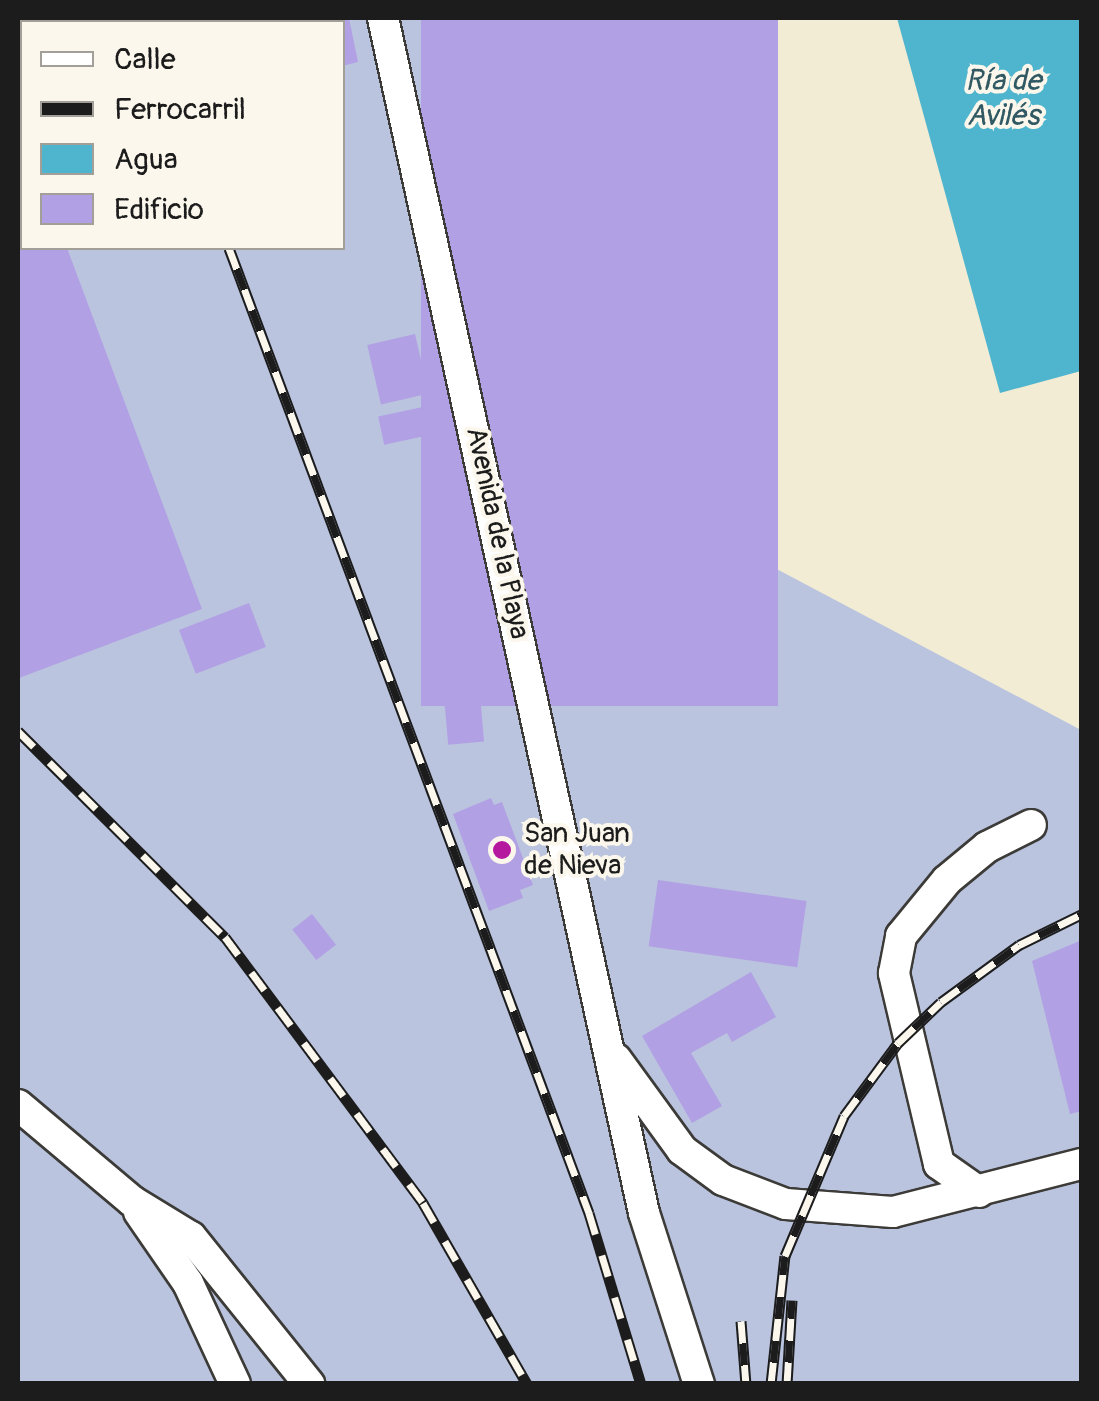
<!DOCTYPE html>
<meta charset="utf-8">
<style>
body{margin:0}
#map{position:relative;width:1099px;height:1401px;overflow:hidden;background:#f2ecd4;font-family:Pangolin,sans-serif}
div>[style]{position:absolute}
.industrial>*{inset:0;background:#bac4de}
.water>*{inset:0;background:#4fb5ce}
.building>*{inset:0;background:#b2a0e4;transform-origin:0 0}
.roads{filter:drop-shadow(2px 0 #3c3b38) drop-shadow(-2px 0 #3c3b38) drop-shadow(0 2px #3c3b38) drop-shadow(0 -2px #3c3b38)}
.minor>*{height:30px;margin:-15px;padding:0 15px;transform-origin:15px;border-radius:15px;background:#fff}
.rail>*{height:11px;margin-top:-5.5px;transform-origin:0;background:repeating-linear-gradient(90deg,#fbf7ec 0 22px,#1c1c1c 0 44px);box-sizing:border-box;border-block:2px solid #1c1c1c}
.dots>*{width:28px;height:28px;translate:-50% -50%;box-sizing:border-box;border:5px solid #fbf7ec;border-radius:50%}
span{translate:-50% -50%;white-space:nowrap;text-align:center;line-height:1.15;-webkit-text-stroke:8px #fbf7ec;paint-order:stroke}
.street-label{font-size:28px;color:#1c1c1c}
.poi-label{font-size:28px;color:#1c1c1c}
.left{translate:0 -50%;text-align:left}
.water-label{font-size:30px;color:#305963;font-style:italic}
.frame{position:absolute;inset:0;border:20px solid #1c1c1c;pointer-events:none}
.legend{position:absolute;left:20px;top:20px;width:325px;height:230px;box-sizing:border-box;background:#fbf7ec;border:2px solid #a29f99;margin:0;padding:12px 18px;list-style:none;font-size:30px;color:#1c1c1c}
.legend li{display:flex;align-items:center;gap:20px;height:50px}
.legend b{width:50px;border:2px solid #a29f99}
</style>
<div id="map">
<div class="industrial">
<div style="clip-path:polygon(evenodd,18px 18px,532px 18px,637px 495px,1081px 730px,1081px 1383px,18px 1383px,18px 18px,22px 22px,342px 22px,342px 248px,22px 248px,22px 22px)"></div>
</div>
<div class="water">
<div style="clip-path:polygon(897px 18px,1081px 18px,1081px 371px,1000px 393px)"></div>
</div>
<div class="building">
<div style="clip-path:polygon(228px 18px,349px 18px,358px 62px,342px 66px,342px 22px)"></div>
<div style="left:421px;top:18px;width:357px;height:688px"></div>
<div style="clip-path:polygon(18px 119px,22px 248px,67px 248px,202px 609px,19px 678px)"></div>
<div style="left:415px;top:334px;width:61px;height:49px;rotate:77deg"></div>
<div style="left:432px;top:405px;width:29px;height:55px;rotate:78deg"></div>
<div style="left:249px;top:603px;width:47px;height:75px;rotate:69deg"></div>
<div style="left:475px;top:638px;width:104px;height:36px;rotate:85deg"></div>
<div style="clip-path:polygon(491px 798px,494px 805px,502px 802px,533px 885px,520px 890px,523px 898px,489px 911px,453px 814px)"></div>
<div style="left:658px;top:880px;width:150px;height:67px;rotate:8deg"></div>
<div style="left:312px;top:914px;width:39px;height:25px;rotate:52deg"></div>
<div style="clip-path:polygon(1082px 940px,1082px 1111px,1070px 1114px,1032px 961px)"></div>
<div style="clip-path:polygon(751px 972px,776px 1017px,732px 1042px,727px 1033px,691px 1053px,722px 1106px,692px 1123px,642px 1036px)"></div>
</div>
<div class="roads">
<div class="minor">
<div style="left:383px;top:18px;width:1223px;rotate:77.68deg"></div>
<div style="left:644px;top:1213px;width:180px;rotate:72.2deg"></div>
<div style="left:616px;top:1059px;width:112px;rotate:54deg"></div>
<div style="left:682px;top:1150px;width:51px;rotate:36.2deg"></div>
<div style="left:723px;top:1180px;width:67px;rotate:20.9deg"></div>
<div style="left:786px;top:1204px;width:107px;rotate:4.3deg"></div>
<div style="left:893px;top:1212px;width:195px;rotate:-14.3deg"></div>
<div style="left:18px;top:1105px;width:149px;rotate:40.1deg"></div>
<div style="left:132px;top:1201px;width:69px;rotate:31.4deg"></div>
<div style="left:191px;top:1237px;width:189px;rotate:51.2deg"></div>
<div style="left:979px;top:1192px;width:49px;rotate:-145deg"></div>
<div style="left:939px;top:1164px;width:196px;rotate:-103.3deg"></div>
<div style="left:894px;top:973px;width:38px;rotate:-79deg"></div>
<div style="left:901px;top:936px;width:72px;rotate:-50.6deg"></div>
<div style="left:947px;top:880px;width:52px;rotate:-39.5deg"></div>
<div style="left:987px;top:847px;width:49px;rotate:-26.6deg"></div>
<div style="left:139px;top:1212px;width:86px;rotate:55.4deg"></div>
<div style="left:188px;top:1283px;width:111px;rotate:65deg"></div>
</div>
</div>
<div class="rail">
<div style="left:126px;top:18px;width:4px;rotate:76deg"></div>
<div style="left:144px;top:18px;width:4px;rotate:63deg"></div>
<div style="left:229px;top:248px;width:1030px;rotate:69.54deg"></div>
<div style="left:589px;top:1213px;width:179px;rotate:73.1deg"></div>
<div style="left:18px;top:731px;width:292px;rotate:44.9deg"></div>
<div style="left:225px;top:937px;width:332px;rotate:53.3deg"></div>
<div style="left:423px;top:1203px;width:209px;rotate:60.1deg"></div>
<div style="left:741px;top:1321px;width:63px;rotate:85.5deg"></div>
<div style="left:771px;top:1384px;width:129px;rotate:-83.8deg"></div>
<div style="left:785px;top:1256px;width:152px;rotate:-67.1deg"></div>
<div style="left:844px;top:1116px;width:91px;rotate:-53.5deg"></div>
<div style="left:898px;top:1043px;width:59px;rotate:-43.6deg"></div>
<div style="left:941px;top:1002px;width:97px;rotate:-36.2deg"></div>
<div style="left:1019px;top:945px;width:70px;rotate:-26.2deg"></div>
<div style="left:787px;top:1384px;width:84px;rotate:-86.6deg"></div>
</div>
<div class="dots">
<div style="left:502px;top:850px;background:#b5179e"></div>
</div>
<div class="street-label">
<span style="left:497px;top:533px;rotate:78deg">Avenida de la Playa</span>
</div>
<div class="poi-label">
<span class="left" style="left:524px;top:850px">San Juan<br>de Nieva</span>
</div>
<div class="water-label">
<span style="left:1003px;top:98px">Ría de<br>Avilés</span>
</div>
<div class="frame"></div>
<ul class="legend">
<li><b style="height:12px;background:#fff"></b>Calle</li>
<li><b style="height:12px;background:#1c1c1c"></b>Ferrocarril</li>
<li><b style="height:28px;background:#4fb5ce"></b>Agua</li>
<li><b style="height:28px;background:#b2a0e4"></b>Edificio</li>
</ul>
</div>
